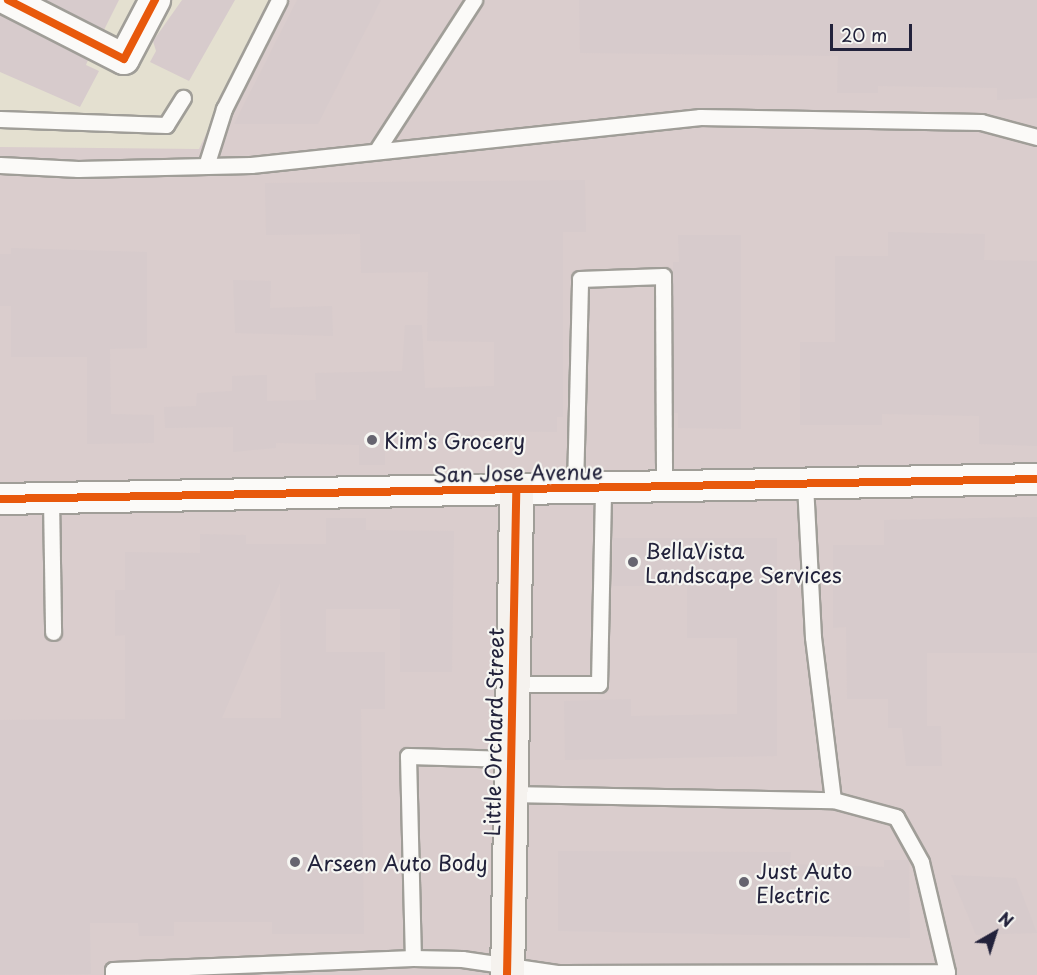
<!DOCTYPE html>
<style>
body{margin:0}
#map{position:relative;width:1037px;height:975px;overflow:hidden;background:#e4e0d0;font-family:"Playpen Sans",sans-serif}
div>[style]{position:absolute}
.industrial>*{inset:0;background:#dacdcd}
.building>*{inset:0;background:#d7cbcc}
.roads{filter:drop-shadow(2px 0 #a09e98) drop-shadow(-2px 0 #a09e98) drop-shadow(0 2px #a09e98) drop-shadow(0 -2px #a09e98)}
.lane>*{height:15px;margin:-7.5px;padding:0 7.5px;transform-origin:7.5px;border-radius:7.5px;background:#fbfaf8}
.street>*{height:30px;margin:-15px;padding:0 15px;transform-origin:15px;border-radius:15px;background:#fbfaf8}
.secondary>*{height:33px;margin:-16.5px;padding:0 16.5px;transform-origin:16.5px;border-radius:16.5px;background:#f5f2ee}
.cycleway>*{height:8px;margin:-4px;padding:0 4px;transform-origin:4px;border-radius:4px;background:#e8590c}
.dots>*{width:16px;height:16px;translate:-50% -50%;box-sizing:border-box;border:3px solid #f6f6f2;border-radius:50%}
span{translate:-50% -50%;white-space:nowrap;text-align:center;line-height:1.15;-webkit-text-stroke:4.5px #f6f6f2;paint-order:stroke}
.poi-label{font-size:21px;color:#22223b}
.left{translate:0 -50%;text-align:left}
.street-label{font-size:21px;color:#22223b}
.north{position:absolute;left:965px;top:903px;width:60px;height:60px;-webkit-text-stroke:4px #f6f6f2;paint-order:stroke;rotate:39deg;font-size:16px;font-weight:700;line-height:24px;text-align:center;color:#22223b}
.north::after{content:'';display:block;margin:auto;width:21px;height:27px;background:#22223b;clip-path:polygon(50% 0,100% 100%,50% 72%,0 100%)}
.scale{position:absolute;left:830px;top:24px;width:82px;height:27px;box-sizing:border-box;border:3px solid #22223b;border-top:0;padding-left:8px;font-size:18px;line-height:21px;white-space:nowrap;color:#22223b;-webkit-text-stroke:4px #f6f6f2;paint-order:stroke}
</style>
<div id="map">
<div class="industrial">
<div style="clip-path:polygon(270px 0,1037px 0,1037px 975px,0 975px,0 147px,199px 149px)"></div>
</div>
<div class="building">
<div style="clip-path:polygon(46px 0,119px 0,104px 30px)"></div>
<div style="clip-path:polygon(182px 0,235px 0,189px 81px,150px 62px,156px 51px,153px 41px)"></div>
<div style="clip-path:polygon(297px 0,381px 0,318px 124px,234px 124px)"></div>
<div style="clip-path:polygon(579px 0,1037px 0,1037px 98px,997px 100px,997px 88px,878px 86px,878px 93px,837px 93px,838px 56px,580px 53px)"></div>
<div style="clip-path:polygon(0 15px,88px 60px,86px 65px,99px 71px,80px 107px,0 72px)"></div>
<div style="clip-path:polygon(585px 180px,586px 232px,563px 232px,563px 417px,557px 417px,557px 432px,474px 431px,475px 444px,385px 442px,385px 465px,359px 465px,359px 445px,276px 443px,276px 448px,233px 452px,233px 427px,165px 428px,164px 407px,196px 406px,197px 393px,232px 391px,232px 376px,267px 375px,267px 401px,316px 400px,315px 373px,402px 371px,405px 325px,422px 325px,425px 388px,494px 386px,494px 342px,427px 341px,428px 272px,361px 273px,360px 234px,266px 235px,265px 183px)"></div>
<div style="clip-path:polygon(888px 232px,985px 234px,984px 260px,1037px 261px,1037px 446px,979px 444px,979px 416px,882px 414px,882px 425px,800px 425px,800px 342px,835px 342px,835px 256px,888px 256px)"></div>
<div style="clip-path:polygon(678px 235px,741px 235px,741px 429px,678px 428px,678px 413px,673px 413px,673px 262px,679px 262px)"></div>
<div style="clip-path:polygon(11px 248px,147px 252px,147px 348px,110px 349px,111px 414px,154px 415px,154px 443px,87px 444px,87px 357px,11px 357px,11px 306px,0 306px,0 254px,11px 254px)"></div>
<div style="clip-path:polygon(233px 280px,271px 281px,270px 308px,332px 306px,333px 336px,235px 333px)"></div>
<div style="clip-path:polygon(1037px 517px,1037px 653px,927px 653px,927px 726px,941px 726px,942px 766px,906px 766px,902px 728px,888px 728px,888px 699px,847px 699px,846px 627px,833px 628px,833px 545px,884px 545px,884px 520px)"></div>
<div style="clip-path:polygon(evenodd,326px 518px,366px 518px,366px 530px,454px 531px,452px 672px,400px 672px,400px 609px,326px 609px,326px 652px,385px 652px,385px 709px,361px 709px,364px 934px,272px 934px,272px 922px,174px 922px,174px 936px,139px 936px,138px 923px,90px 923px,91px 974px,0 975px,0 720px,125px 719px,125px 635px,115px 636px,115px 590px,125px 590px,125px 552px,200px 553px,200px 534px,246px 535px,246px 544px,326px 544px,326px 518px,280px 583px,281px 718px,222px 718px,280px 583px)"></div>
<div style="clip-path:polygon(613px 538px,777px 538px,777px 756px,565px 760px,564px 701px,631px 699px,631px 716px,737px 714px,737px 638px,687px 638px,687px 586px,613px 586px)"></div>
<div style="clip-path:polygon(558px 851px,791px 852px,790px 864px,884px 867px,884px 860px,909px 860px,910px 938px,558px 931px)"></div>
<div style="clip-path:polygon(951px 875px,1016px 878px,1037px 933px,976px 935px)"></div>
</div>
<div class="roads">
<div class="lane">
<div style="left:0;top:119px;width:166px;rotate:2.1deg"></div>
<div style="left:166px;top:125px;width:32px;rotate:-58deg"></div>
<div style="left:377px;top:150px;width:179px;rotate:-57.1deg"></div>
<div style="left:0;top:165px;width:78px;rotate:2.9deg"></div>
<div style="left:78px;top:169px;width:173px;rotate:-1.3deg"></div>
<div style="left:251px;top:165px;width:452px;rotate:-6.1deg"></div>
<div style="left:700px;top:117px;width:281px;rotate:1deg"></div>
<div style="left:981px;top:122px;width:58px;rotate:15deg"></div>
<div style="left:206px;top:166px;width:60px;rotate:-72.5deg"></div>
<div style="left:224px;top:109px;width:122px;rotate:-63.2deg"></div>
<div style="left:575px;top:488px;width:209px;rotate:-88.6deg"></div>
<div style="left:580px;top:279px;width:83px;rotate:-2.1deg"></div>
<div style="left:663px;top:276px;width:210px;rotate:89.7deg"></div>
<div style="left:51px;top:498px;width:134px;rotate:89.1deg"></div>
<div style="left:512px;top:684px;width:87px"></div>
<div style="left:599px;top:684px;width:196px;rotate:-88.8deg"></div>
<div style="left:510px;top:759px;width:102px;rotate:-178.3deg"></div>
<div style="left:408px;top:756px;width:202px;rotate:88.6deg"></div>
<div style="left:413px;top:958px;width:49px;rotate:1.2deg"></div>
<div style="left:462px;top:959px;width:96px;rotate:8.4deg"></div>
<div style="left:557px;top:973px;width:390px;rotate:-0.1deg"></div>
<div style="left:947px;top:972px;width:113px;rotate:-103.3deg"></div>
<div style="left:921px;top:862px;width:51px;rotate:-119.1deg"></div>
<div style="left:896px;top:817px;width:65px;rotate:-164.9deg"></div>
<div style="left:509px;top:794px;width:324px;rotate:1.1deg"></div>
<div style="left:833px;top:800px;width:164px;rotate:-97deg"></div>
<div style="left:813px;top:637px;width:151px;rotate:-93deg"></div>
<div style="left:113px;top:975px;width:5px;rotate:-90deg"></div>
<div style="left:113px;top:970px;width:300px;rotate:-2.3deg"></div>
</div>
<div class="street">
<div style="left:8px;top:0;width:130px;rotate:27deg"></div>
<div style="left:124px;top:59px;width:67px;rotate:-62.3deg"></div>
<div style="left:0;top:499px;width:1037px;rotate:-1.1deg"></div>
</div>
<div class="secondary">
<div style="left:507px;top:975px;width:485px;rotate:-88.9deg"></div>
</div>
</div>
<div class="cycleway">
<div style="left:8px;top:0;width:130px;rotate:27deg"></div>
<div style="left:124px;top:59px;width:67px;rotate:-62.3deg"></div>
<div style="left:0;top:499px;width:1037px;rotate:-1.1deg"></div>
<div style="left:507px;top:975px;width:485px;rotate:-88.9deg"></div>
</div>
<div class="dots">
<div style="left:372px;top:440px;background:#66646f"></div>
<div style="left:633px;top:562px;background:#66646f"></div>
<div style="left:295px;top:862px;background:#66646f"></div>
<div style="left:744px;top:882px;background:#66646f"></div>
</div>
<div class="poi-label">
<span class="left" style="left:384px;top:440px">Kim's Grocery</span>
<span class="left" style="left:645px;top:562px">BellaVista<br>Landscape Services</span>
<span class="left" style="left:307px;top:862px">Arseen Auto Body</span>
<span class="left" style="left:756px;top:882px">Just Auto<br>Electric</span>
</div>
<div class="street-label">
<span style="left:518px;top:472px;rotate:-1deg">San Jose Avenue</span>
<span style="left:493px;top:732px;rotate:-89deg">Little Orchard Street</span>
</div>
<div class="north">N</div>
<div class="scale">20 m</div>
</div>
